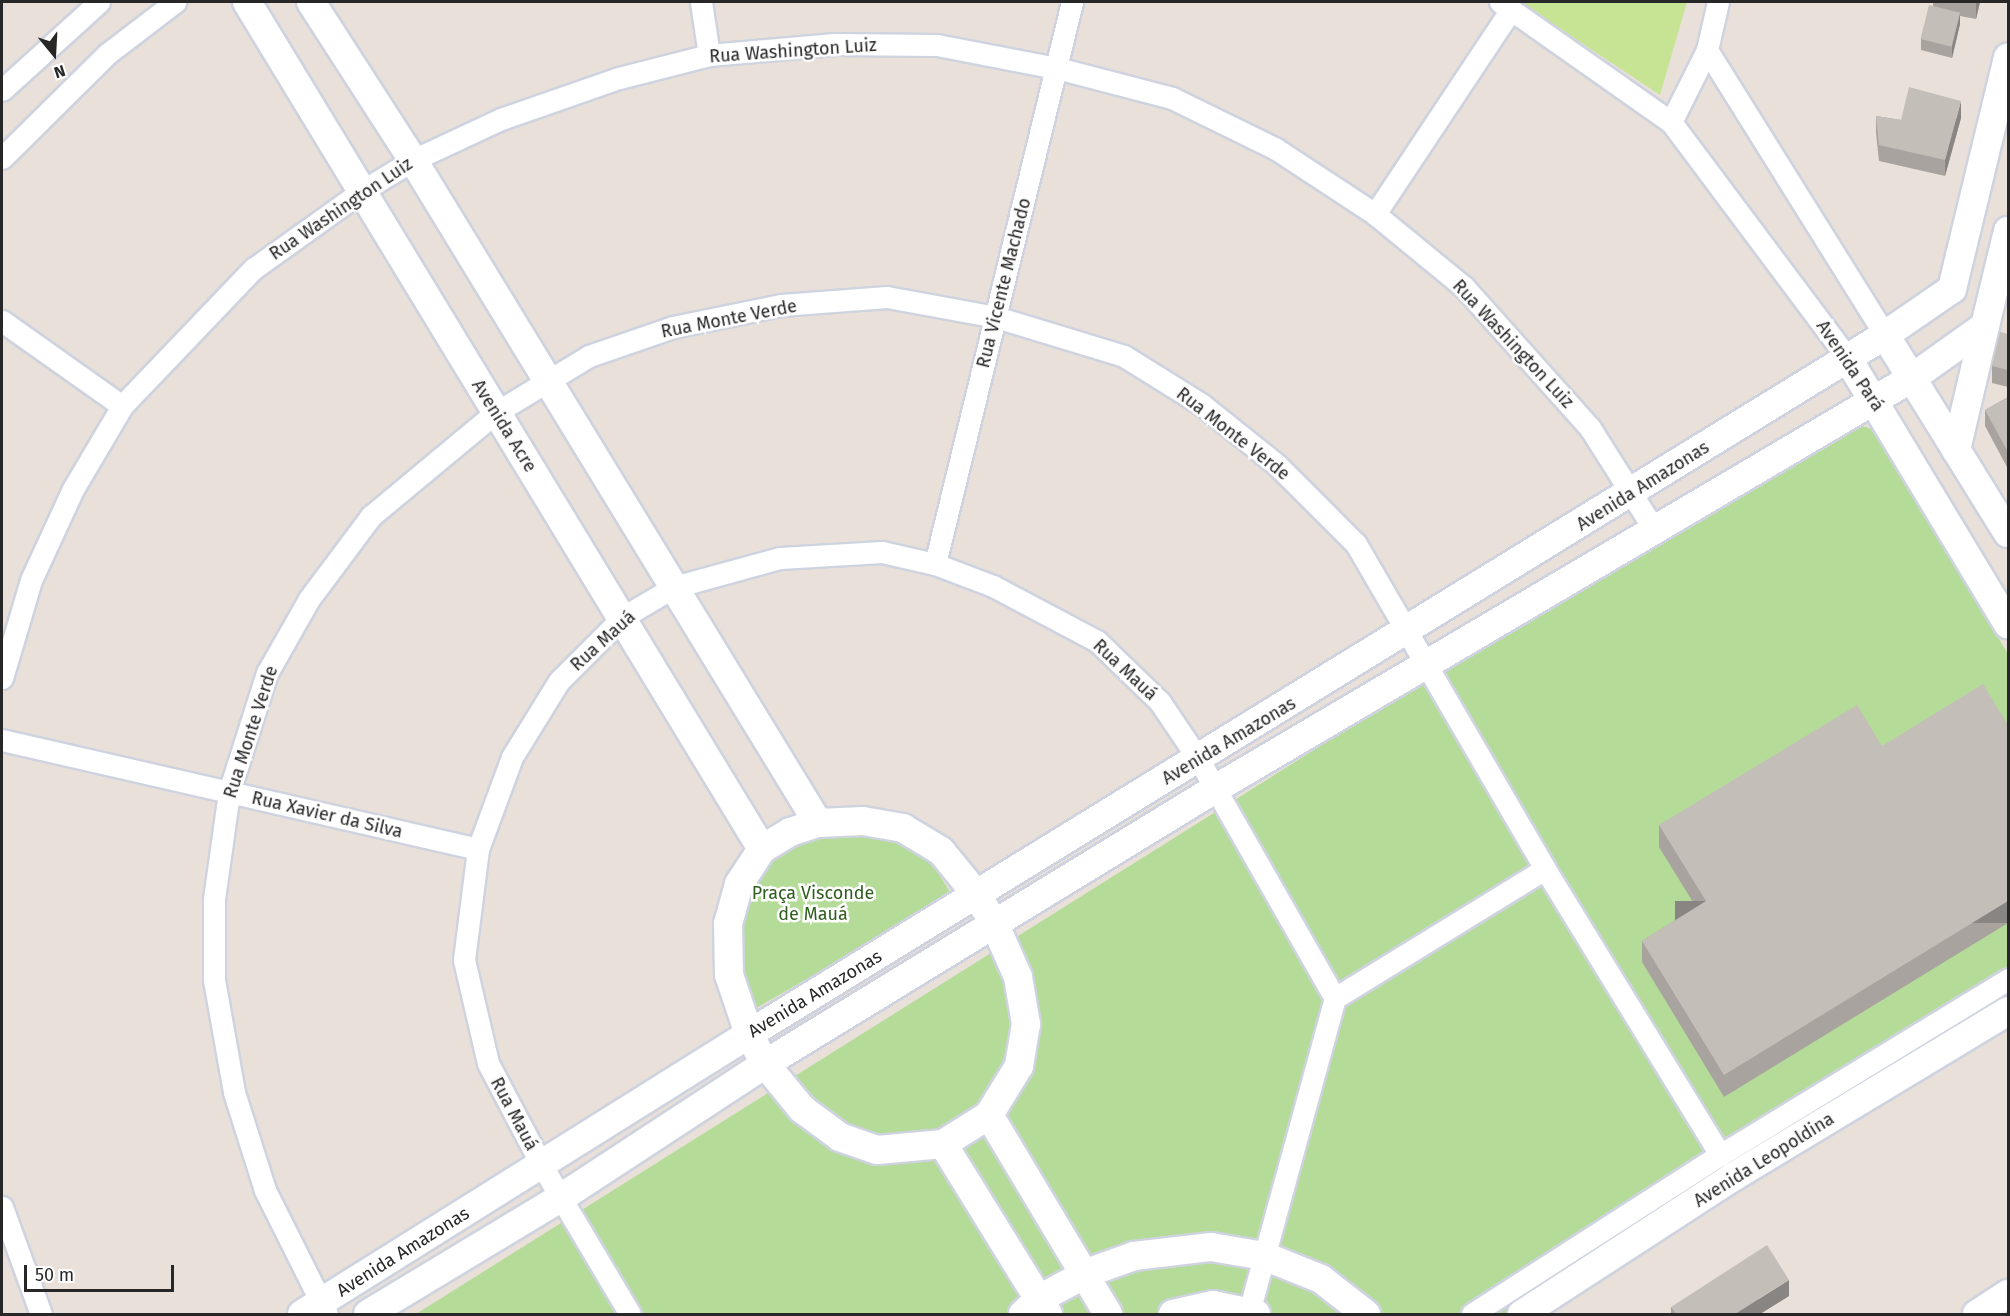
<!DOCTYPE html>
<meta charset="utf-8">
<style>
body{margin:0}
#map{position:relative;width:2010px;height:1316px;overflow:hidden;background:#e9e1d9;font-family:"Fira Sans",sans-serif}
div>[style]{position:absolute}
.green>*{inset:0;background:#b4dc98}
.pitch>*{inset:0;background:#c7e394}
.roads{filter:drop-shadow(2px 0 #ced3df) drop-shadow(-2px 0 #ced3df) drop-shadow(0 2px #ced3df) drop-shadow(0 -2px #ced3df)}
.street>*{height:21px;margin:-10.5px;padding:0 10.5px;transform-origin:10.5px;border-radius:10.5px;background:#fff}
.secondary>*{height:28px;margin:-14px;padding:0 14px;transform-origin:14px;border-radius:14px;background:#fff}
.wall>*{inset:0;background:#a9a39f}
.shaded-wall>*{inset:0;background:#898582;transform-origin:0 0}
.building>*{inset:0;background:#c4beb9;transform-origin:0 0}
span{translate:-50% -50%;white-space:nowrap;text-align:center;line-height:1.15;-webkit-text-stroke:5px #fff;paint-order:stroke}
.street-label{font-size:18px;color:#272727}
.park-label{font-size:18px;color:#2f5d1d}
.frame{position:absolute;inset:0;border:3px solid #272727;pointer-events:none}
.north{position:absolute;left:24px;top:24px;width:60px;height:60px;-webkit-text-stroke:4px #fff;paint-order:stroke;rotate:162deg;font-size:16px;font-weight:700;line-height:24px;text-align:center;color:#272727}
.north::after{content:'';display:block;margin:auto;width:21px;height:27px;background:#272727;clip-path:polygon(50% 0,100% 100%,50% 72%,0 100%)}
.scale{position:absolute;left:24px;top:1265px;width:150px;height:27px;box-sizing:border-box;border:3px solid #272727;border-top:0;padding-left:8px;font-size:18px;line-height:21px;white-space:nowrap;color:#272727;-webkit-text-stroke:4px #fff;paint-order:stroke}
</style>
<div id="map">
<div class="green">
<div style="clip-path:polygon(1857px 424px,1874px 430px,2008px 654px,2008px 1019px,1530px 1314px,416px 1314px,1658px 534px)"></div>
<div style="clip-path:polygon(821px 830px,901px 836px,929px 859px,952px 895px,753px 1010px,740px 979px,737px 928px,747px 889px,770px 856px)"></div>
</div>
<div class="pitch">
<div style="clip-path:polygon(1520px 2px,1687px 2px,1660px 95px)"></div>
</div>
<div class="roads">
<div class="street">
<div style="left:701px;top:2px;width:54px;rotate:81.4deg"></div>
<div style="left:1500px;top:2px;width:209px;rotate:35.1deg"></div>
<div style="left:1671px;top:122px;width:296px;rotate:53.2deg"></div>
<div style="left:1707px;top:50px;width:336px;rotate:58deg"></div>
<div style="left:2px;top:90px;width:131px;rotate:-42.2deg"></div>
<div style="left:1671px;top:122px;width:80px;rotate:-63.4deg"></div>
<div style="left:1707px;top:50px;width:49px;rotate:-77.1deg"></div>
<div style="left:2px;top:158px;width:148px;rotate:-44.7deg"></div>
<div style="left:107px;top:54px;width:86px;rotate:-37.4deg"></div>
<div style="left:1375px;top:214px;width:246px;rotate:-56.4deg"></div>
<div style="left:2px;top:321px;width:147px;rotate:35.3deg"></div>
<div style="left:935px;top:564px;width:578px;rotate:-76.3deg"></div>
<div style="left:2px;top:678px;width:102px;rotate:-73.5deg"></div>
<div style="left:31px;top:580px;width:100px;rotate:-65.2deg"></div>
<div style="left:73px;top:489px;width:96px;rotate:-59.4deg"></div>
<div style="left:122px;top:406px;width:190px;rotate:-46.3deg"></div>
<div style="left:253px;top:269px;width:134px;rotate:-35.6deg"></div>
<div style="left:362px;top:191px;width:60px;rotate:-31.3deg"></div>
<div style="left:413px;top:160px;width:97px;rotate:-25deg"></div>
<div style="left:501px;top:119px;width:125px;rotate:-19.2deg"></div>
<div style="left:619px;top:78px;width:93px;rotate:-14.3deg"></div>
<div style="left:709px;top:55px;width:126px;rotate:-5deg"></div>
<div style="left:835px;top:44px;width:102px;rotate:0.6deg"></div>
<div style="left:937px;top:45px;width:122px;rotate:10.9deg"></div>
<div style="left:1057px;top:68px;width:119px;rotate:14.6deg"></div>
<div style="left:1172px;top:98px;width:116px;rotate:26.1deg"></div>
<div style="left:1276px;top:149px;width:118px;rotate:33.3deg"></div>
<div style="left:1375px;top:214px;width:115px;rotate:39.4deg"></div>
<div style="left:1464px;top:287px;width:189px;rotate:48.2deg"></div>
<div style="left:1590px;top:428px;width:122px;rotate:57.7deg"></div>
<div style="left:2px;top:740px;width:488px;rotate:12.9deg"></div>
<div style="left:2px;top:1207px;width:114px;rotate:70deg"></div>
<div style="left:1249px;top:1312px;width:326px;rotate:-74.7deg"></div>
<div style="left:327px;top:1314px;width:139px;rotate:-116.6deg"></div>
<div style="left:265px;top:1190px;width:103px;rotate:-107.6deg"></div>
<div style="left:234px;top:1092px;width:114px;rotate:-100.1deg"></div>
<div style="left:214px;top:980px;width:81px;rotate:-90deg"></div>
<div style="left:214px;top:899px;width:108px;rotate:-82deg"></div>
<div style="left:229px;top:792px;width:125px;rotate:-72.3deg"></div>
<div style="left:267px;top:673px;width:85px;rotate:-60.4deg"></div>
<div style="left:309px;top:599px;width:104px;rotate:-53.2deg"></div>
<div style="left:371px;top:516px;width:161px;rotate:-39.7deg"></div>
<div style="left:495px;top:413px;width:110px;rotate:-31.2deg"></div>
<div style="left:589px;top:356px;width:89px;rotate:-19deg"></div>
<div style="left:673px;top:327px;width:110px;rotate:-11.5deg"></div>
<div style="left:781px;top:305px;width:106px;rotate:-4.3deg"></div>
<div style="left:887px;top:297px;width:111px;rotate:10.4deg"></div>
<div style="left:996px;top:317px;width:134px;rotate:16.9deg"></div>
<div style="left:1124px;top:356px;width:91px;rotate:31.9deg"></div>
<div style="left:1201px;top:404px;width:96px;rotate:38.7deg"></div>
<div style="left:1276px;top:464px;width:113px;rotate:45deg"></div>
<div style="left:1356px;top:544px;width:376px;rotate:59.8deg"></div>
<div style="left:1545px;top:869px;width:335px;rotate:58.5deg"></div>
<div style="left:630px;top:1314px;width:172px;rotate:-120.7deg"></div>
<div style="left:542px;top:1166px;width:116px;rotate:-117.7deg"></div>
<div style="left:488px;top:1063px;width:106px;rotate:-103.1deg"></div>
<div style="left:464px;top:960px;width:112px;rotate:-82.8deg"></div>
<div style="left:478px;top:849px;width:98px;rotate:-69.7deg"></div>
<div style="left:512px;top:757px;width:89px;rotate:-58.3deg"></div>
<div style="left:559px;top:681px;width:91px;rotate:-45deg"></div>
<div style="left:623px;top:617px;width:59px;rotate:-30.5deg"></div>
<div style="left:674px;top:587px;width:110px;rotate:-15.3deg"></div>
<div style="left:780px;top:558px;width:102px;rotate:-3.4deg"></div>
<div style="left:882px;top:552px;width:54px;rotate:12.8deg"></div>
<div style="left:935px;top:564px;width:62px;rotate:20.8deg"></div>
<div style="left:993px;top:586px;width:118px;rotate:27.9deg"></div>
<div style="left:1097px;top:641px;width:88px;rotate:44.1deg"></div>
<div style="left:1160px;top:702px;width:70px;rotate:56.1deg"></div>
<div style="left:1199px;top:760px;width:274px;rotate:60.3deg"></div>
<div style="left:1335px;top:998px;width:246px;rotate:-31.6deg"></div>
<div style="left:1472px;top:1314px;width:295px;rotate:-32.7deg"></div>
<div style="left:1720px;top:1155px;width:338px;rotate:-31.4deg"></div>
</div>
<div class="secondary">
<div style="left:247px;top:2px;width:991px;rotate:58.7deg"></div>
<div style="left:311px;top:2px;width:188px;rotate:57.2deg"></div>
<div style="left:413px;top:160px;width:777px;rotate:58.58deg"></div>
<div style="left:1885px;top:335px;width:233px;rotate:58.2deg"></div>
<div style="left:1848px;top:359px;width:310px;rotate:58.9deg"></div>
<div style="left:1956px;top:450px;width:127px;rotate:-76.8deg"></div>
<div style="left:863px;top:821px;width:41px;rotate:9.9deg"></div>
<div style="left:903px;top:828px;width:44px;rotate:31.2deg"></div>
<div style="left:941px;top:851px;width:57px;rotate:50.7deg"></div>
<div style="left:977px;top:895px;width:35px;rotate:59deg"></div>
<div style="left:995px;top:925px;width:57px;rotate:66.1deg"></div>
<div style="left:1018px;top:977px;width:48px;rotate:80.3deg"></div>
<div style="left:1026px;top:1024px;width:43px;rotate:99.5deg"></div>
<div style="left:1019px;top:1066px;width:57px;rotate:121.5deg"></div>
<div style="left:989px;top:1115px;width:54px;rotate:147.8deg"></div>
<div style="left:943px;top:1144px;width:66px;rotate:174.8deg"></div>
<div style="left:877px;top:1150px;width:39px;rotate:-161deg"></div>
<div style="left:840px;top:1137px;width:47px;rotate:-143.6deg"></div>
<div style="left:802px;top:1109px;width:58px;rotate:-129.4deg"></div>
<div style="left:765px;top:1064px;width:34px;rotate:-118deg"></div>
<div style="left:749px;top:1034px;width:62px;rotate:-108.7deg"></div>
<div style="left:729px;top:975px;width:51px;rotate:-91.1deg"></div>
<div style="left:728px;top:924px;width:41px;rotate:-74.6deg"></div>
<div style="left:739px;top:884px;width:42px;rotate:-56.7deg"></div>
<div style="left:762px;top:849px;width:33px;rotate:-31deg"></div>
<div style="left:790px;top:832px;width:29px;rotate:-18deg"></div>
<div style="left:818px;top:823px;width:45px;rotate:-2.5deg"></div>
<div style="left:989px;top:1115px;width:232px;rotate:59.1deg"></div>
<div style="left:943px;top:1144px;width:200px;rotate:58.3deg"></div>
<div style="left:302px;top:1314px;width:527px;rotate:-32.06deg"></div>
<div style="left:749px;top:1034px;width:1334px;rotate:-31.6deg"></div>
<div style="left:1885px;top:335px;width:81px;rotate:-34.5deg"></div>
<div style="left:1952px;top:289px;width:238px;rotate:-76.4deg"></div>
<div style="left:368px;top:1314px;width:227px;rotate:-31.1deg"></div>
<div style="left:562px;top:1197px;width:243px;rotate:-33.2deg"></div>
<div style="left:765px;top:1064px;width:527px;rotate:-31.43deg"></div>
<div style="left:1215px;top:789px;width:809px;rotate:-30.53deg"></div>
<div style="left:1912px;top:378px;width:90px;rotate:-35.5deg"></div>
<div style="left:1985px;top:326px;width:98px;rotate:-76.4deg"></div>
<div style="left:1023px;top:1314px;width:22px;rotate:-43deg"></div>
<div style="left:1039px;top:1299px;width:55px;rotate:-28.4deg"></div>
<div style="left:1087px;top:1273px;width:50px;rotate:-19.9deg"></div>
<div style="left:1134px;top:1256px;width:78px;rotate:-6.7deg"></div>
<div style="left:1211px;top:1247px;width:54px;rotate:9.6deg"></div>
<div style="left:1264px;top:1256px;width:61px;rotate:22deg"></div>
<div style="left:1321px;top:1279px;width:57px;rotate:37.9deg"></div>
<div style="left:1173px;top:1314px;width:41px;rotate:-12.7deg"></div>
<div style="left:1213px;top:1305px;width:44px;rotate:11.8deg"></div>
<div style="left:1522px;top:1314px;width:252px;rotate:-33deg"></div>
<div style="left:1733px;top:1177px;width:321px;rotate:-31.1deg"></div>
<div style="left:1977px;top:1314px;width:37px;rotate:-33deg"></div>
</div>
</div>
<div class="wall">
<div style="clip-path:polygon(1933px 2px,1980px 2px,1976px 19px,1960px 16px,1960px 24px,1952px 58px,1921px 50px,1921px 39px,1933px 6px)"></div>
<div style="clip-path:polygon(1876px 116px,1901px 120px,1961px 118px,1945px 176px,1879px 161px,1876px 133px)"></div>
<div style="clip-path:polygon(2008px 334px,2008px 387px,1992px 383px,1992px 366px)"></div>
<div style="clip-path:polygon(2008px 397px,2008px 469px,1985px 426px,1985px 410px)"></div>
<div style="clip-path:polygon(2008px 725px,2008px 923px,1724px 1097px,1642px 962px,1642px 941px,1696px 907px,1659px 847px,1659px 825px,1882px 746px)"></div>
<div style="clip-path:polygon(1789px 1296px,1760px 1314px,1671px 1314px,1671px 1307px)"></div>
</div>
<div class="shaded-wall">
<div style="clip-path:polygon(1976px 2px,1980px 2px,1976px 19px)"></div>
<div style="clip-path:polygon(1960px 13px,1960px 24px,1952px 58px,1952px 46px)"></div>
<div style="clip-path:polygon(1961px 101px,1961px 118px,1945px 176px,1945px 160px)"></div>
<div style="left:2008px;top:901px;width:22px;height:333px;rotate:90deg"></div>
<div style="clip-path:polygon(1789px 1280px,1789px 1296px,1760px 1314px,1735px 1314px)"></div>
</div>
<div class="building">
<div style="left:1929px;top:5px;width:32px;height:35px;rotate:14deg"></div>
<div style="clip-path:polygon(1909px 87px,1961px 101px,1945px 160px,1879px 145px,1876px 116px,1901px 120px)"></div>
<div style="clip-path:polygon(2000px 332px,2008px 334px,2008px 370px,1992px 366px)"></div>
<div style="clip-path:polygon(2008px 397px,2008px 452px,1985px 410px)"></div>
<div style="clip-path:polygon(1983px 684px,2008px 725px,2008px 901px,1724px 1075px,1642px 941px,1706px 901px,1659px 825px,1857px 705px,1882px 746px)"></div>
<div style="clip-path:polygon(1767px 1245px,1789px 1280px,1735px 1314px,1676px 1314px,1671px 1307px)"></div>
</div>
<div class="street-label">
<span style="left:793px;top:51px;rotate:-4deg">Rua Washington Luiz</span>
<span style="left:341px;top:209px;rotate:-34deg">Rua Washington Luiz</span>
<span style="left:1004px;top:283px;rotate:-76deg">Rua Vicente Machado</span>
<span style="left:729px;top:319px;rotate:-11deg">Rua Monte Verde</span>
<span style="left:1513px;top:344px;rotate:47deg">Rua Washington Luiz</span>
<span style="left:1850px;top:366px;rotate:56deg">Avenida Pará</span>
<span style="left:504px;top:426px;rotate:58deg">Avenida Acre</span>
<span style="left:1233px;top:434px;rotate:38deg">Rua Monte Verde</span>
<span style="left:1643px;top:486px;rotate:-32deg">Avenida Amazonas</span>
<span style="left:603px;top:641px;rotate:-42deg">Rua Mauá</span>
<span style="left:1125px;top:670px;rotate:43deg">Rua Mauá</span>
<span style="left:251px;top:732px;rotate:-72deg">Rua Monte Verde</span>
<span style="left:1229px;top:741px;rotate:-31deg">Avenida Amazonas</span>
<span style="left:327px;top:815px;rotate:13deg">Rua Xavier da Silva</span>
<span style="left:815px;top:994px;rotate:-31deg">Avenida Amazonas</span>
<span style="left:514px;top:1114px;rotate:62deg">Rua Mauá</span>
<span style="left:1764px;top:1160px;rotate:-32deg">Avenida Leopoldina</span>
<span style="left:403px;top:1252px;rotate:-32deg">Avenida Amazonas</span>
</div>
<div class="park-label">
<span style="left:813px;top:904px">Praça Visconde<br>de Mauá</span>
</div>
<div class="frame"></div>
<div class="north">N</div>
<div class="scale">50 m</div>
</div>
